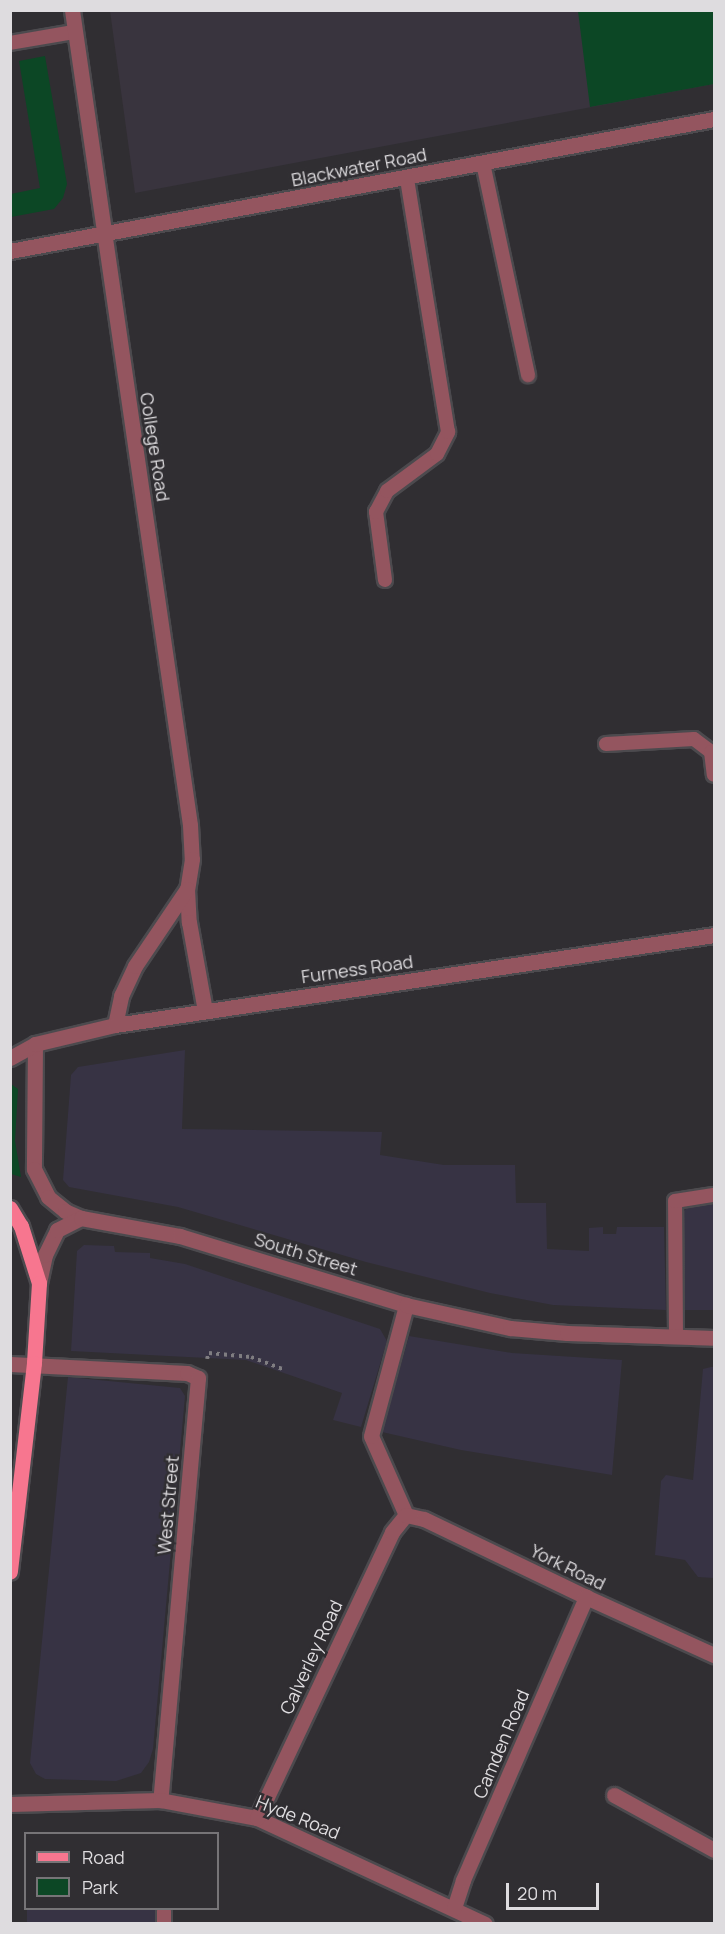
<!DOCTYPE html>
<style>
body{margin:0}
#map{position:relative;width:725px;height:1934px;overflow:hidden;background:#302e32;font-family:Manrope,sans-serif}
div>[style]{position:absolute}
.commercial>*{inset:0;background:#373344;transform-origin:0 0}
.built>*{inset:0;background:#39343e}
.green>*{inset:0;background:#0c4725}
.path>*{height:4px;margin-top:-2px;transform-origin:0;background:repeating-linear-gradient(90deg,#7f7d81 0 3px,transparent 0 7.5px)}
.roads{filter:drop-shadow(2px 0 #4c4a4e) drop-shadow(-2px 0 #4c4a4e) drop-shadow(0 2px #4c4a4e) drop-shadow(0 -2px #4c4a4e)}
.service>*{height:14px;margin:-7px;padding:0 7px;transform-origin:7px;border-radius:7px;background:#94555f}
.pedestrian>*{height:15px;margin:-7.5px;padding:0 7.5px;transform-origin:7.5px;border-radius:7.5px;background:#94555f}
.minor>*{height:15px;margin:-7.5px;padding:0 7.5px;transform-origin:7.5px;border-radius:7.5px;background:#94555f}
.tertiary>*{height:15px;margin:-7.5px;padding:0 7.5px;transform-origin:7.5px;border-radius:7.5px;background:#94555f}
.primary>*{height:15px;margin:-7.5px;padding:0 7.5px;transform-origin:7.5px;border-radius:7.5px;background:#f7768f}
span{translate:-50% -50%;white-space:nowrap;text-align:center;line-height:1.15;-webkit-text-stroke:5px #302e32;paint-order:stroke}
.street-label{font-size:18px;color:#dedcdf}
.frame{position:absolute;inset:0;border:12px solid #dedcdf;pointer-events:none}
.legend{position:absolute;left:24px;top:1832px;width:195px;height:78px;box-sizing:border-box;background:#302e32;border:2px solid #767477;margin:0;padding:8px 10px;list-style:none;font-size:18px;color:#dedcdf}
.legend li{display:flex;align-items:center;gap:12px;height:30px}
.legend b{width:30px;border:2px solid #767477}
.scale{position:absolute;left:506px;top:1883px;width:93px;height:27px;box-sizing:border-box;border:3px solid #dedcdf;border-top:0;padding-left:8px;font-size:18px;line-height:21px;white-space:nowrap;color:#dedcdf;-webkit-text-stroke:4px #302e32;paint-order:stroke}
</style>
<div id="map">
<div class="commercial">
<div style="clip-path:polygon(185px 1050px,182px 1129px,382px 1132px,380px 1155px,444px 1165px,515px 1165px,516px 1203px,546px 1203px,547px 1249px,589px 1251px,589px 1228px,603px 1227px,603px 1234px,616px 1234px,617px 1227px,664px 1227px,666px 1310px,553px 1305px,490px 1293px,366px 1262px,178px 1207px,69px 1187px,63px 1180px,71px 1075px,78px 1067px)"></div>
<div style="clip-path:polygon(714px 1204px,714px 1310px,683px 1310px,682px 1213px,687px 1208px)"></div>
<div style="clip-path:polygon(84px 1245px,114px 1246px,115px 1252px,150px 1253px,150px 1258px,185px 1264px,380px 1329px,387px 1341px,361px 1427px,333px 1420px,342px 1393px,246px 1360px,71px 1351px,77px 1251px)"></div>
<div style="clip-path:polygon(409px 1336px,512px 1353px,622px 1360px,612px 1475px,461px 1450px,382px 1432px)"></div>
<div style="clip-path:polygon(711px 1367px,714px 1367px,714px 1578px,698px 1577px,685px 1560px,655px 1555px,661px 1481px,666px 1475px,693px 1480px,703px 1369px)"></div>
<div style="clip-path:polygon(68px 1377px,180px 1388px,185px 1396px,153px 1749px,149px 1762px,141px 1773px,116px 1781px,45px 1779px,36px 1774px,30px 1763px)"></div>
<div style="left:27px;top:1909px;width:143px;height:14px"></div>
</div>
<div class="built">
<div style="clip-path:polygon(110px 11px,714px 11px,714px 84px,135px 193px)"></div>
</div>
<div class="green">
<div style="clip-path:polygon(578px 11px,714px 11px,714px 84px,590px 107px)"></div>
<div style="clip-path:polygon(45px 56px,67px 184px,63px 198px,54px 209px,11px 217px,11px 194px,40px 188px,19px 61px)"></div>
<div style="clip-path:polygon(11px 1084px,18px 1089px,15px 1141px,21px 1177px,11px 1174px)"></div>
</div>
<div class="path">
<div style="left:207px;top:1359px;width:6px;rotate:-72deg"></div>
<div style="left:209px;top:1353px;width:42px;rotate:5.4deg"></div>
<div style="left:251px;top:1357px;width:34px;rotate:21deg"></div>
</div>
<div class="roads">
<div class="service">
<div style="left:10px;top:43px;width:65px;rotate:-9.8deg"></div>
<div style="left:483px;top:163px;width:217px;rotate:78deg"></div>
<div style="left:385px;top:580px;width:69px;rotate:-97.5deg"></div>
<div style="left:376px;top:512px;width:24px;rotate:-62deg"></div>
<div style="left:387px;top:491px;width:62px;rotate:-36.5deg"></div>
<div style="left:437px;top:454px;width:25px;rotate:-63deg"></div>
<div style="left:448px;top:432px;width:257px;rotate:-99.2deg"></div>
<div style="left:606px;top:744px;width:88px;rotate:-3.3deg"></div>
<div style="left:694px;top:739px;width:21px;rotate:37deg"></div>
<div style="left:711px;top:752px;width:23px;rotate:83deg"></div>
<div style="left:676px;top:1337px;width:136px;rotate:-90.4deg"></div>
<div style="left:675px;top:1201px;width:39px;rotate:-9deg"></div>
<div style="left:164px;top:1911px;width:13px;rotate:90deg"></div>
</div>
<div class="pedestrian">
<div style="left:406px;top:1515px;width:86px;rotate:-113.9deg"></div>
<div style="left:371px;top:1436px;width:136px;rotate:-75deg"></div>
</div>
<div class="minor">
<div style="left:72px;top:10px;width:823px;rotate:81.76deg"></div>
<div style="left:190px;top:825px;width:34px;rotate:87deg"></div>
<div style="left:192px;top:859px;width:30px;rotate:99deg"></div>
<div style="left:187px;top:889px;width:33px;rotate:87deg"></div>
<div style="left:189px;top:922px;width:90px;rotate:79.8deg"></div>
<div style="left:10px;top:251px;width:716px;rotate:-10.62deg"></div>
<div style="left:115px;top:1025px;width:30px;rotate:-78deg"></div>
<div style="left:121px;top:996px;width:33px;rotate:-65deg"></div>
<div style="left:135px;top:966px;width:93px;rotate:-56deg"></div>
<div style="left:35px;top:1044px;width:125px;rotate:90.5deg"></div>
<div style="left:34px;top:1169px;width:31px;rotate:63deg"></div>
<div style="left:48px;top:1197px;width:22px;rotate:39deg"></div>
<div style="left:65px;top:1211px;width:17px;rotate:24deg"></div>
<div style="left:10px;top:1058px;width:29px;rotate:-29deg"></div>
<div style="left:35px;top:1044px;width:82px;rotate:-13.4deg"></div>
<div style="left:115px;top:1025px;width:606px;rotate:-8.54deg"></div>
<div style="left:10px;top:1364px;width:177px;rotate:2.9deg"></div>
<div style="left:187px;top:1373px;width:12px;rotate:24deg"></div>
<div style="left:198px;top:1378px;width:424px;rotate:95.1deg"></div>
<div style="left:614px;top:1795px;width:114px;rotate:28.8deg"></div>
<div style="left:10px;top:1804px;width:150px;rotate:-1.5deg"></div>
<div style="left:160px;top:1800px;width:99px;rotate:10.5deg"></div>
<div style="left:257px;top:1818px;width:251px;rotate:24.9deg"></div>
<div style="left:257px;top:1818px;width:316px;rotate:-64.7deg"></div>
<div style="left:392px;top:1532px;width:22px;rotate:-51deg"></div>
<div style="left:406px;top:1515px;width:18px;rotate:13deg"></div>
<div style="left:424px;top:1519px;width:180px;rotate:25.7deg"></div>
<div style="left:586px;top:1597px;width:141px;rotate:24.4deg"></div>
<div style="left:454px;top:1908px;width:29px;rotate:-72deg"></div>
<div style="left:463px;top:1880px;width:309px;rotate:-66.5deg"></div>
</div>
<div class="tertiary">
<div style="left:39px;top:1283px;width:29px;rotate:-78deg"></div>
<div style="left:45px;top:1255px;width:28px;rotate:-64deg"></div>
<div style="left:57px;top:1230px;width:27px;rotate:-27deg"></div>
<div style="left:81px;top:1218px;width:101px;rotate:10.3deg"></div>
<div style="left:180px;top:1236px;width:236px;rotate:17deg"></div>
<div style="left:406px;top:1305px;width:107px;rotate:12.5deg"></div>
<div style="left:510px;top:1328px;width:57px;rotate:5deg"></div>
<div style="left:567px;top:1333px;width:147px;rotate:1.9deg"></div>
</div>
<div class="primary">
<div style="left:10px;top:1208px;width:21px;rotate:59deg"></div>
<div style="left:21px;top:1226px;width:60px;rotate:72.5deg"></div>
<div style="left:39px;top:1283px;width:80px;rotate:93.6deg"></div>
<div style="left:34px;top:1363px;width:210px;rotate:96.6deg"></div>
</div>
</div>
<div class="street-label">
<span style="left:359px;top:167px;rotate:-11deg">Blackwater Road</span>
<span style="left:155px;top:447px;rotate:81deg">College Road</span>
<span style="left:357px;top:969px;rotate:-8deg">Furness Road</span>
<span style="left:306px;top:1254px;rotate:17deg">South Street</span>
<span style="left:168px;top:1505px;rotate:-85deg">West Street</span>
<span style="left:568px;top:1567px;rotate:26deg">York Road</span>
<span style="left:311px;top:1657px;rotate:-65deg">Calverley Road</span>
<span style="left:501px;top:1744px;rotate:-67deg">Camden Road</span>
<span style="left:298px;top:1817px;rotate:22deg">Hyde Road</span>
</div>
<div class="frame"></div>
<ul class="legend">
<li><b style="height:8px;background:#f7768f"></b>Road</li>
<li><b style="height:16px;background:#0c4725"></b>Park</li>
</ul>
<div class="scale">20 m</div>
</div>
